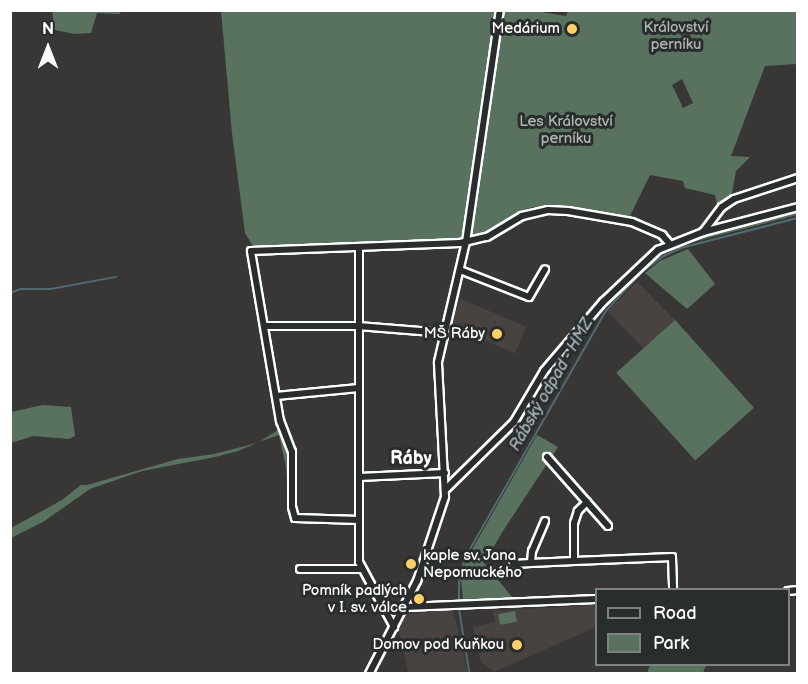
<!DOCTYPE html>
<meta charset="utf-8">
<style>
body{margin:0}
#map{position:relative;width:808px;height:684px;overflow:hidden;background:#383736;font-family:"Balsamiq Sans",sans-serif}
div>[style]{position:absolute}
.built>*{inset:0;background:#484240;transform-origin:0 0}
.green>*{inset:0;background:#59725f;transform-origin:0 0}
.stream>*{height:1.5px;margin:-0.75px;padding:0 0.75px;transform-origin:0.75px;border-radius:0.75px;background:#4f6b73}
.roads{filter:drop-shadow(2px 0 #fff) drop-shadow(-2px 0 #fff) drop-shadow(0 2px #fff) drop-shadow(0 -2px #fff)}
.minor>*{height:6px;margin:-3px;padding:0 3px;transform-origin:3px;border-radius:3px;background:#2a2d2e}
.dots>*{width:16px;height:16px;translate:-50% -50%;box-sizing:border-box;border:3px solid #2a2d2e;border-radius:50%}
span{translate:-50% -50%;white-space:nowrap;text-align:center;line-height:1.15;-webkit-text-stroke:6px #2a2d2e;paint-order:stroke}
.park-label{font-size:15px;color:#acb8af}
.poi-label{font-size:15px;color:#fff}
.right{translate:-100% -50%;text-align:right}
.left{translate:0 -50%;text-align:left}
.water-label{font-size:16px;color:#a7b5b9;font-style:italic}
.quarter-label{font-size:18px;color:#fff;font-weight:700}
.frame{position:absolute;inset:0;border:12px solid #fff;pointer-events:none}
.legend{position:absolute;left:595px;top:588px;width:195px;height:78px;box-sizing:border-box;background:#2a2d2e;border:2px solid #7f8182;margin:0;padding:8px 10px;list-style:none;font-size:18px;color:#fff}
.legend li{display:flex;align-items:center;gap:12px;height:30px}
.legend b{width:30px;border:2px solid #7f8182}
.north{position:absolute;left:18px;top:18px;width:60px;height:60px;-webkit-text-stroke:4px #2a2d2e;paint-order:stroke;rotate:0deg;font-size:16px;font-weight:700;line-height:24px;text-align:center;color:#fff}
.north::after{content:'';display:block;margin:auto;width:21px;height:27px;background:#fff;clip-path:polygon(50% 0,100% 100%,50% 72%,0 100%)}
</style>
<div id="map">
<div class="built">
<div style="left:637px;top:282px;width:54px;height:42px;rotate:45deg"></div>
<div style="left:461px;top:299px;width:71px;height:29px;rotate:23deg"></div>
<div style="clip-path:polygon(596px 605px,596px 627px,494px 672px,481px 662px,473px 627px,495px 622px,492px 611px)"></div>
<div style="clip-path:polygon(453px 609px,468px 673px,408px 673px,398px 626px,403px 615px)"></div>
</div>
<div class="green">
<div style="clip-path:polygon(evenodd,568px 10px,797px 11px,797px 64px,765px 66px,731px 156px,750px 157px,736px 171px,731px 198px,717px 206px,715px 195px,685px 188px,683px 181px,650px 175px,629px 218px,569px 208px,533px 207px,523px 210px,482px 236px,470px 237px,505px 11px,536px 11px,566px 16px,568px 10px,682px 79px,693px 103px,683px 108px,672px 85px,682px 79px)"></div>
<div style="clip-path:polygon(52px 11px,52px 10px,122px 11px,119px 14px,97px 13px,91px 33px,74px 34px,55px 30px)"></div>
<div style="clip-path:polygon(221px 11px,496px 11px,462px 240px,254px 248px,245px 233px,232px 133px)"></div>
<div style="clip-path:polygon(797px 208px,797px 215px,685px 244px,658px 256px,602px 308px,564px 350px,613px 293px,651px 257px,676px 244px)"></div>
<div style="clip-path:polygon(688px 249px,715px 284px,687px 309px,645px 273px,660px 261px)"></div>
<div style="left:675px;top:320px;width:118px;height:79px;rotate:48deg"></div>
<div style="clip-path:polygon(43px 405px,71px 407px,75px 436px,69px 439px,33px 436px,11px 443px,11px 412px)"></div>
<div style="clip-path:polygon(277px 419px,289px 446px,289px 515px,286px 467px,279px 435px,259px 442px,278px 430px)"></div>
<div style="clip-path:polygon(537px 435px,558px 447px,503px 531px,484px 563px,513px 598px,463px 599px,461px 580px,465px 562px)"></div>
<div style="clip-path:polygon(257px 443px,238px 451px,215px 457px,142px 471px,90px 489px,43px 522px,11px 538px,11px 528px,62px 500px,81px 485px,87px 485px,178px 459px,214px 454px)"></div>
<div style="left:515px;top:611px;width:11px;height:17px;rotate:80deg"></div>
<div style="clip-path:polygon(650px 665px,650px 664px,706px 665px,703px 673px,647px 673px)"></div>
</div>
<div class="stream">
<div style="left:10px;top:293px;width:12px;rotate:-20deg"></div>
<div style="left:21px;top:289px;width:30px"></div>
<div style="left:51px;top:289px;width:66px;rotate:-10.5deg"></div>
<div style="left:459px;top:601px;width:18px;rotate:-90deg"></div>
<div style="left:459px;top:583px;width:26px;rotate:-77deg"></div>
<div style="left:465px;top:558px;width:284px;rotate:-60.3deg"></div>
<div style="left:606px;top:311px;width:54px;rotate:-47.2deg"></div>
<div style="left:643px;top:271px;width:26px;rotate:-36deg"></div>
<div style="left:664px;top:256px;width:19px;rotate:-25deg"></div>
<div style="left:681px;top:248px;width:121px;rotate:-14.4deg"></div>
<div style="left:459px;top:606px;width:69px;rotate:80.8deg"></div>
</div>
<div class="roads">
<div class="minor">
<div style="left:703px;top:232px;width:31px;rotate:-53deg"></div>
<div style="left:722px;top:207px;width:14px;rotate:-34deg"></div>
<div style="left:734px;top:199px;width:67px;rotate:-18.2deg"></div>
<div style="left:359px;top:247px;width:315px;rotate:90deg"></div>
<div style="left:359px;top:562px;width:74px;rotate:61.7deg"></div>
<div style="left:460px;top:270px;width:74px;rotate:21.4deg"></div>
<div style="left:529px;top:297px;width:32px;rotate:-60deg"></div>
<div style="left:265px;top:326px;width:93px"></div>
<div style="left:358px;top:326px;width:87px;rotate:4.6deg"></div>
<div style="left:276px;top:396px;width:83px;rotate:-5.5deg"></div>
<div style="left:547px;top:457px;width:92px;rotate:48.5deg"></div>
<div style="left:359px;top:477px;width:86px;rotate:-2.7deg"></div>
<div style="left:446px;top:489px;width:95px;rotate:-44.6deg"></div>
<div style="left:514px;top:422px;width:59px;rotate:-59.5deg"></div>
<div style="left:544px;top:371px;width:91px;rotate:-49.5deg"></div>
<div style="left:603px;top:302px;width:76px;rotate:-43.4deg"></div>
<div style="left:658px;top:250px;width:48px;rotate:-21.8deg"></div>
<div style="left:703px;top:232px;width:98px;rotate:-14.7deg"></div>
<div style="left:587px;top:502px;width:13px;rotate:135deg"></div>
<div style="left:578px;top:511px;width:13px;rotate:108deg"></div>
<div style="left:574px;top:523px;width:38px;rotate:90deg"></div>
<div style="left:574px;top:561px;width:98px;rotate:-2.3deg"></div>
<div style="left:672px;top:557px;width:33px;rotate:88deg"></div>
<div style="left:359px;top:520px;width:64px;rotate:-178.2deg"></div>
<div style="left:295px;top:518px;width:11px;rotate:-105deg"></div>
<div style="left:292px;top:507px;width:55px;rotate:-90deg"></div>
<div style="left:292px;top:452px;width:33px;rotate:-111deg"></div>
<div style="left:280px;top:421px;width:172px;rotate:-99.7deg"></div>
<div style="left:251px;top:251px;width:209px;rotate:-2.2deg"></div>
<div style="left:460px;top:243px;width:28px;rotate:-13deg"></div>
<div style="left:487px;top:237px;width:41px;rotate:-31deg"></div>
<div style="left:522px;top:216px;width:27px;rotate:-13deg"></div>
<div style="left:548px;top:210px;width:20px;rotate:3deg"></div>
<div style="left:568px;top:211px;width:65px;rotate:9.8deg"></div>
<div style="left:632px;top:222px;width:33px;rotate:23deg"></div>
<div style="left:662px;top:235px;width:11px;rotate:49deg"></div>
<div style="left:545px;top:521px;width:33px;rotate:113deg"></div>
<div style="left:532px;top:551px;width:12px;rotate:95deg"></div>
<div style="left:531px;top:563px;width:43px;rotate:-2.7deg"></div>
<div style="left:513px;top:564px;width:18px;rotate:-3deg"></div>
<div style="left:300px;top:569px;width:62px"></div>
<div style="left:788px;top:591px;width:10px;rotate:-6deg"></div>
<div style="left:405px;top:607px;width:191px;rotate:-2.4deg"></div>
<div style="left:369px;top:674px;width:105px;rotate:-62.7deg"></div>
<div style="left:417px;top:581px;width:89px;rotate:-71.6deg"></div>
<div style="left:445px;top:497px;width:135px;rotate:-93deg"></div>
<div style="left:438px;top:362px;width:123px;rotate:-76.9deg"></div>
<div style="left:466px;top:242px;width:234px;rotate:-81.7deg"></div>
</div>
</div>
<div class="dots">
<div style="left:572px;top:29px;background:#ffd166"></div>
<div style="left:497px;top:334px;background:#ffd166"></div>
<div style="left:411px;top:564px;background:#ffd166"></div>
<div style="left:419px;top:599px;background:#ffd166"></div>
<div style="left:517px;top:645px;background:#ffd166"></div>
</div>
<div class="park-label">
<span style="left:676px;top:36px">Království<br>perníku</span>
<span style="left:566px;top:130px">Les Království<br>perníku</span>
</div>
<div class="poi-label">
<span class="right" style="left:560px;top:29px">Medárium</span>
<span class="right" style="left:485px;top:334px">MŠ Ráby</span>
<span class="left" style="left:423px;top:564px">kaple sv. Jana<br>Nepomuckého</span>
<span class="right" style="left:407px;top:599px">Pomník padlých<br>v I. sv. válce</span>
<span class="right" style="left:504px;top:645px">Domov pod Kuňkou</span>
</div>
<div class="water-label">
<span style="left:552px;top:385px;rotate:-60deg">Rábský odpad - HMZ</span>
</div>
<div class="quarter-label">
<span style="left:411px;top:459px">Ráby</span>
</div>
<div class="frame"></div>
<ul class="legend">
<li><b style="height:8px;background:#2a2d2e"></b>Road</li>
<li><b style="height:16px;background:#59725f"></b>Park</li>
</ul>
<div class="north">N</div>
</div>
